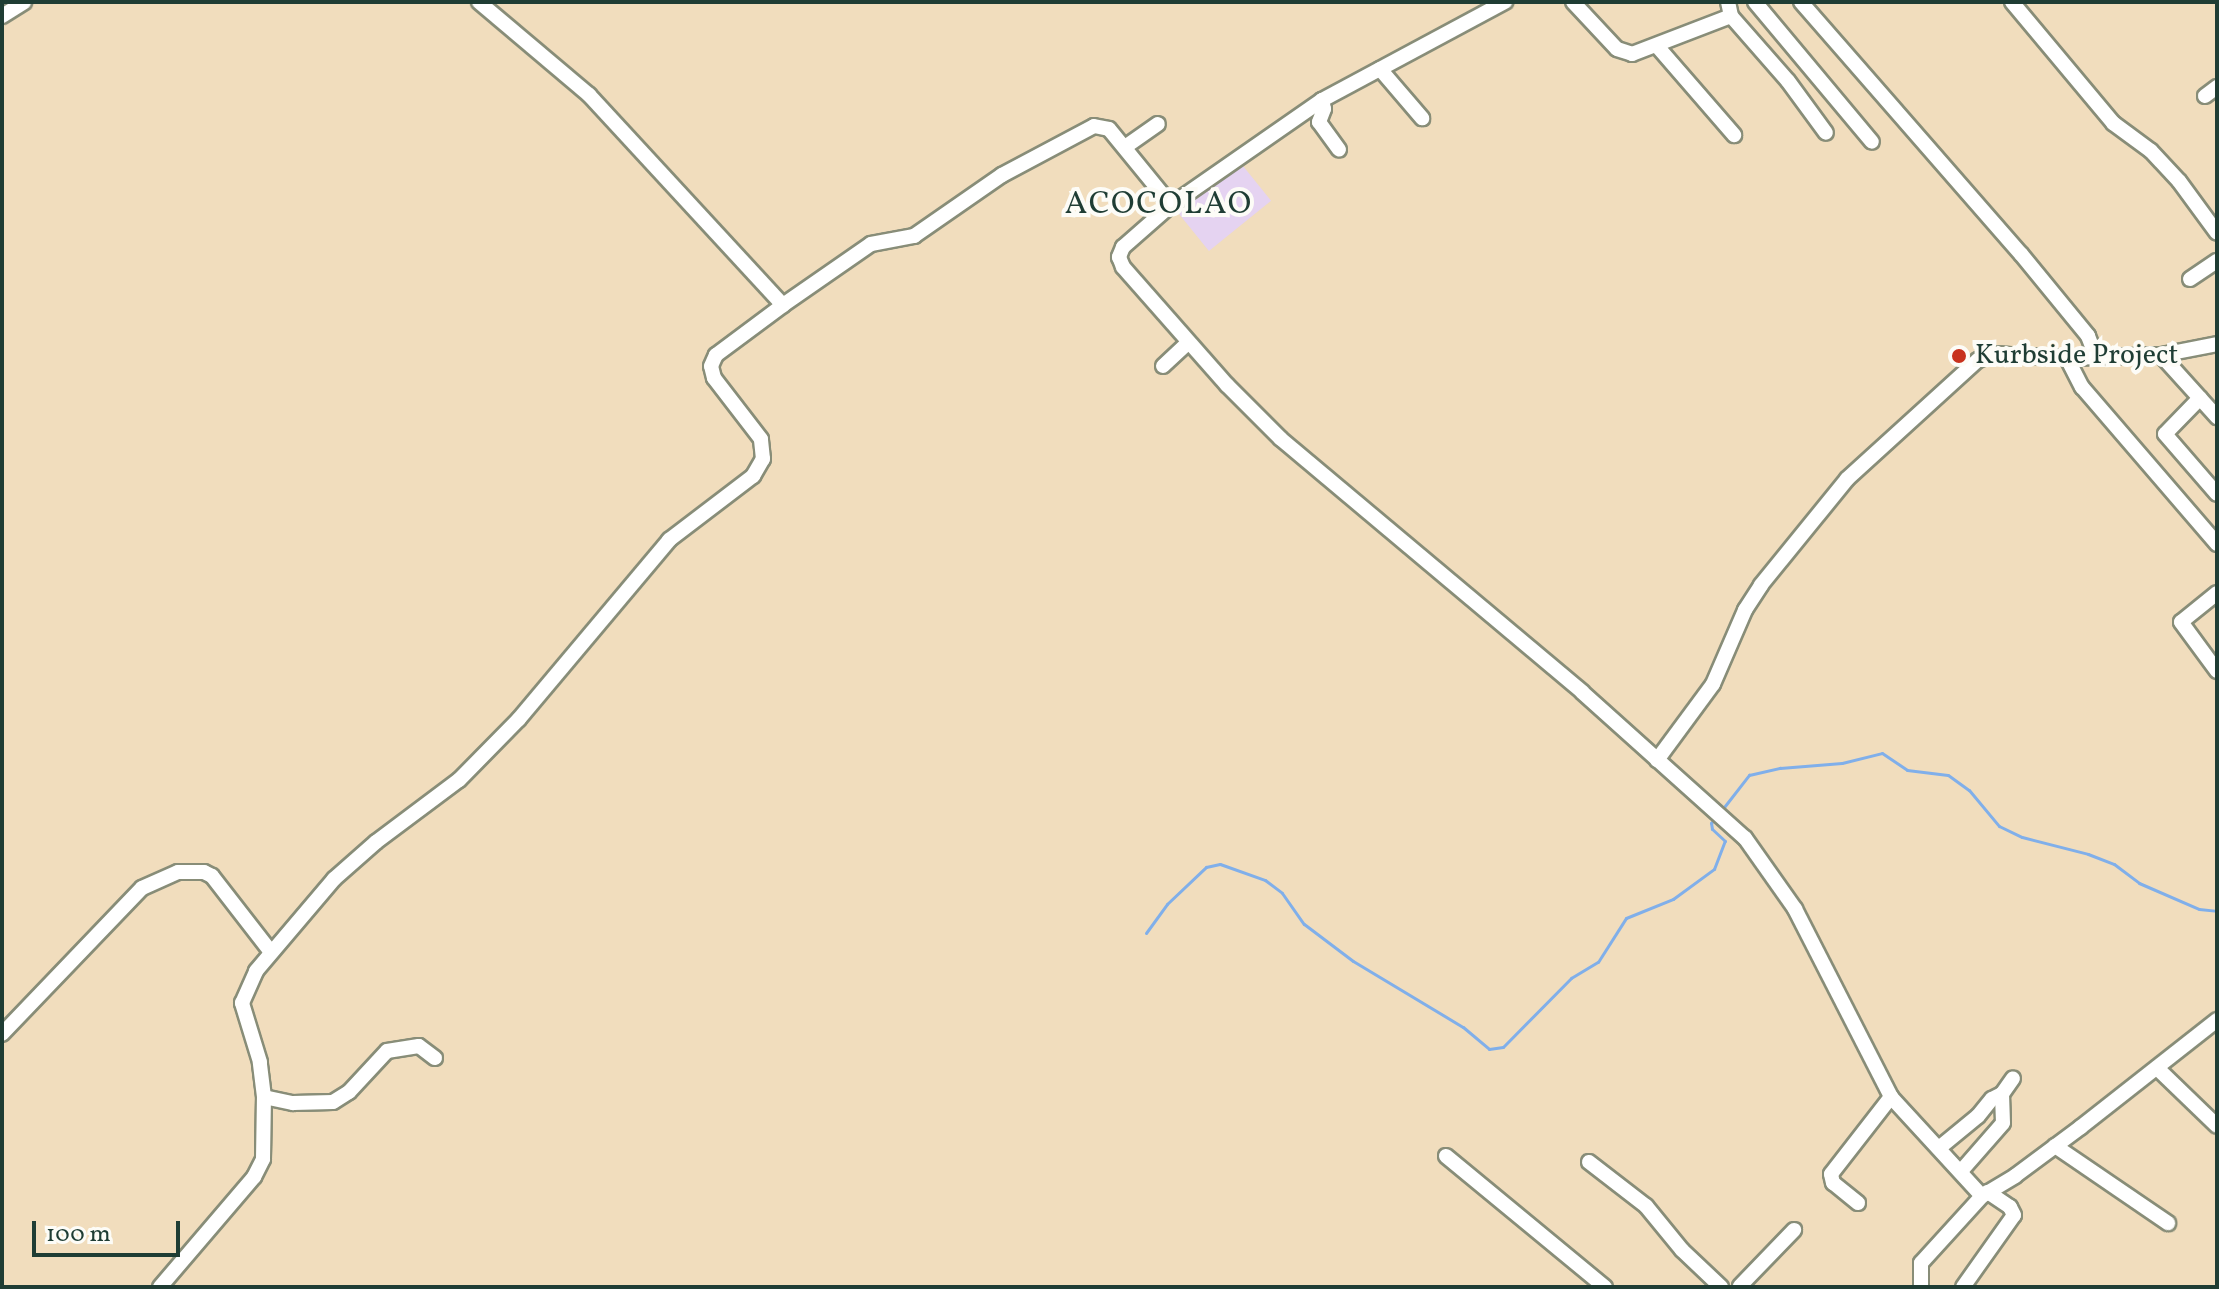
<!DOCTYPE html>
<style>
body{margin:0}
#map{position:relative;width:2219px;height:1289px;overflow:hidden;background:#f1ddbd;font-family:Vollkorn,serif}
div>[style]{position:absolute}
.built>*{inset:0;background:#e5d3f1;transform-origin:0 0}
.stream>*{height:3px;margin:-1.5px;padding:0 1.5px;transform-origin:1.5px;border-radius:1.5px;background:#80afea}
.roads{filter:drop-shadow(2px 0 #888d78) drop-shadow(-2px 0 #888d78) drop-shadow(0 2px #888d78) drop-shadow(0 -2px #888d78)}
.minor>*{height:14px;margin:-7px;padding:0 7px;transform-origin:7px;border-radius:7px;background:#fff}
.dots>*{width:22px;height:22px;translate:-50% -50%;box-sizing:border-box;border:4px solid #fdfcf7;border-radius:50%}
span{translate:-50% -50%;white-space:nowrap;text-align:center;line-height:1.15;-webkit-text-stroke:8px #fdfcf7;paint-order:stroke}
.poi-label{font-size:28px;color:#1f3d34}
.left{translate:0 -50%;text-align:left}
.quarter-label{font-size:32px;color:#1f3d34;letter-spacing:2px}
.frame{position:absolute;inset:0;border:4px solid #1f3d34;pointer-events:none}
.scale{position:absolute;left:32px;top:1221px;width:148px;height:36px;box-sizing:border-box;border:4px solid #1f3d34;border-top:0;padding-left:10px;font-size:24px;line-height:28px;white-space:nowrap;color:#1f3d34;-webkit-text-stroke:6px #fdfcf7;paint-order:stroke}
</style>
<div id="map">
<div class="built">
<div style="left:1239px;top:161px;width:51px;height:80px;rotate:51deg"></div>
</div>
<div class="stream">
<div style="left:1721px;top:811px;width:46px;rotate:-52.1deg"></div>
<div style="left:1749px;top:775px;width:32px;rotate:-13deg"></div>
<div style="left:1780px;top:768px;width:62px;rotate:-4.6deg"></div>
<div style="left:1842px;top:763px;width:41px;rotate:-14deg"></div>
<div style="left:1882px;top:753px;width:30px;rotate:34deg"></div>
<div style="left:1907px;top:770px;width:41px;rotate:7deg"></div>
<div style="left:1948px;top:775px;width:26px;rotate:36deg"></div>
<div style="left:1969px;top:790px;width:47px;rotate:50.2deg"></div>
<div style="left:1999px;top:826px;width:25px;rotate:26deg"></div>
<div style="left:2022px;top:837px;width:68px;rotate:14.4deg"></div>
<div style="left:2088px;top:854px;width:28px;rotate:21deg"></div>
<div style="left:2114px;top:864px;width:31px;rotate:37deg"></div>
<div style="left:2139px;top:883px;width:65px;rotate:23.4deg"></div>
<div style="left:2199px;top:909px;width:18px;rotate:6deg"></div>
<div style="left:1146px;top:933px;width:36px;rotate:-54deg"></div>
<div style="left:1167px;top:904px;width:54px;rotate:-43.5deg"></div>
<div style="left:1206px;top:867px;width:14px;rotate:-12deg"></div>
<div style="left:1220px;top:864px;width:48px;rotate:19.6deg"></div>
<div style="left:1265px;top:880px;width:21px;rotate:37deg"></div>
<div style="left:1282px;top:893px;width:38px;rotate:55deg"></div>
<div style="left:1304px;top:924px;width:61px;rotate:37.1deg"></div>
<div style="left:1353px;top:961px;width:128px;rotate:31deg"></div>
<div style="left:1463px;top:1027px;width:34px;rotate:40deg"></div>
<div style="left:1489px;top:1049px;width:14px;rotate:-8deg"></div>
<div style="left:1503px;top:1047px;width:97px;rotate:-45.4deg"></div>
<div style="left:1571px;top:978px;width:31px;rotate:-31deg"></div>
<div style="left:1598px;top:962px;width:52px;rotate:-57.5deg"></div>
<div style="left:1626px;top:918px;width:51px;rotate:-22deg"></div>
<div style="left:1673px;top:899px;width:51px;rotate:-36.2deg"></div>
<div style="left:1714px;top:869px;width:30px;rotate:-69deg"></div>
<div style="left:1725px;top:841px;width:18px;rotate:-137deg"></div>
<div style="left:1712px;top:829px;width:6px;rotate:-99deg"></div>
<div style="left:1711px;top:823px;width:8px;rotate:-50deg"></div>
</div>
<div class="roads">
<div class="minor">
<div style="left:479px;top:2px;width:144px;rotate:40.2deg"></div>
<div style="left:589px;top:95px;width:286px;rotate:47.3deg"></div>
<div style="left:783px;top:305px;width:107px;rotate:-34.7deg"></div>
<div style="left:871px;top:244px;width:44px;rotate:-10.5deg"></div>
<div style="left:914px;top:236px;width:107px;rotate:-34.7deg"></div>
<div style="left:1002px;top:175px;width:104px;rotate:-28deg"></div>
<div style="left:1094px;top:126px;width:15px;rotate:11deg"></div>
<div style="left:1109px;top:129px;width:98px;rotate:50.8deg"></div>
<div style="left:1171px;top:205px;width:64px;rotate:138.8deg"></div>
<div style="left:1123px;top:247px;width:11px;rotate:112deg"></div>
<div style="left:1119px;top:257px;width:11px;rotate:68deg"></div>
<div style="left:1123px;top:267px;width:157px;rotate:48.6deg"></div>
<div style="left:1227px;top:385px;width:76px;rotate:45deg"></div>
<div style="left:1281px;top:439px;width:393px;rotate:40deg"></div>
<div style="left:1582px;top:692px;width:219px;rotate:41.9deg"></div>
<div style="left:1745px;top:838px;width:87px;rotate:54.8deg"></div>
<div style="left:1795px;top:909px;width:211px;rotate:62.9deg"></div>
<div style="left:1891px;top:1097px;width:134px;rotate:47.4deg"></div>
<div style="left:1573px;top:2px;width:64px;rotate:46.9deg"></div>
<div style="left:1617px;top:49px;width:16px;rotate:18deg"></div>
<div style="left:1632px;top:54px;width:106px;rotate:-21deg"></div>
<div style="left:1731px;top:16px;width:14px;rotate:-102deg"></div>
<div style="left:1755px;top:2px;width:182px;rotate:50.1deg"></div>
<div style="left:1801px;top:2px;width:335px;rotate:48.9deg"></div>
<div style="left:2021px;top:254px;width:106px;rotate:50.7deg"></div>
<div style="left:2088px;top:336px;width:22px;rotate:69deg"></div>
<div style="left:2012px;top:2px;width:158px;rotate:50.1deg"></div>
<div style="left:2113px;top:123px;width:47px;rotate:36.4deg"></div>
<div style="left:2151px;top:151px;width:41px;rotate:47deg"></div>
<div style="left:2179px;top:181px;width:64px;rotate:53.8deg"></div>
<div style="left:2px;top:16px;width:26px;rotate:-32deg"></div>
<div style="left:1731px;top:16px;width:86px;rotate:48.8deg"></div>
<div style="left:1788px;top:81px;width:64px;rotate:53.8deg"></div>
<div style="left:1657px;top:46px;width:118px;rotate:49.1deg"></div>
<div style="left:1380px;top:69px;width:65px;rotate:49.4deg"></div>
<div style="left:2205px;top:96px;width:15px;rotate:-37deg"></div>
<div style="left:1322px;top:100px;width:9px;rotate:77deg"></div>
<div style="left:1324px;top:109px;width:14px;rotate:111deg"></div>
<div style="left:1319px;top:122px;width:34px;rotate:54deg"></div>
<div style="left:1125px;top:147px;width:40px;rotate:-34.9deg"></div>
<div style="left:1171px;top:205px;width:184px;rotate:-34.8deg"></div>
<div style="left:1322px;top:100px;width:208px;rotate:-28.2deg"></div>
<div style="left:2190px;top:279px;width:32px;rotate:-34deg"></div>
<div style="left:2161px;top:355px;width:84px;rotate:47.9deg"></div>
<div style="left:2067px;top:358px;width:33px;rotate:63deg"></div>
<div style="left:2082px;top:387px;width:207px;rotate:49.3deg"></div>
<div style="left:1163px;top:366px;width:35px;rotate:-43deg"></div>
<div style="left:2200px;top:398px;width:50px;rotate:134.2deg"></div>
<div style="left:2165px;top:434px;width:79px;rotate:49.1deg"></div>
<div style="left:2217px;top:593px;width:46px;rotate:141.1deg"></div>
<div style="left:2181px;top:622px;width:61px;rotate:53.7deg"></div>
<div style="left:1657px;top:760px;width:94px;rotate:-53.6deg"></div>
<div style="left:1713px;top:684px;width:81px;rotate:-66.6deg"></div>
<div style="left:1745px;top:610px;width:30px;rotate:-57deg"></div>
<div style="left:1761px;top:585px;width:136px;rotate:-50.9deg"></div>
<div style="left:1847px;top:479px;width:177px;rotate:-42.3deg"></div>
<div style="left:1978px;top:360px;width:15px;rotate:-23deg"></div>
<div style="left:1992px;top:354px;width:75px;rotate:3.1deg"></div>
<div style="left:2067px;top:358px;width:94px;rotate:-1.8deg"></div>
<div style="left:2161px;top:355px;width:57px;rotate:-11.1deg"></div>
<div style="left:2px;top:1034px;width:202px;rotate:-46.2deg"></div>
<div style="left:142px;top:888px;width:39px;rotate:-24deg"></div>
<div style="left:178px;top:872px;width:26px"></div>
<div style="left:204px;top:872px;width:9px;rotate:27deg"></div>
<div style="left:212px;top:876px;width:96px;rotate:52.2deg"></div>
<div style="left:2157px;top:1068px;width:83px;rotate:44deg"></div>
<div style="left:264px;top:1097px;width:30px;rotate:12deg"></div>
<div style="left:293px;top:1103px;width:40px;rotate:-1.4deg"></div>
<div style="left:333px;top:1102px;width:19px;rotate:-32deg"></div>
<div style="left:349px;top:1092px;width:56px;rotate:-47.2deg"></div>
<div style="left:387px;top:1051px;width:32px;rotate:-9deg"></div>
<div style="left:419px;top:1046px;width:20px;rotate:37deg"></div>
<div style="left:2055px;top:1146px;width:137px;rotate:34.3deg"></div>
<div style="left:1939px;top:1148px;width:50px;rotate:-39.4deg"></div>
<div style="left:1978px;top:1116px;width:22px;rotate:-51deg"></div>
<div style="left:1992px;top:1099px;width:11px;rotate:-27deg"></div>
<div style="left:2002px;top:1094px;width:19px;rotate:-55deg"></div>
<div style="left:1446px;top:1156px;width:206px;rotate:39.5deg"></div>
<div style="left:1589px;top:1162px;width:72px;rotate:37.7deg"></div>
<div style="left:1646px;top:1206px;width:57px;rotate:50.7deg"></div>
<div style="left:1682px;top:1250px;width:54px;rotate:43.5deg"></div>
<div style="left:1962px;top:1170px;width:62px;rotate:-48.9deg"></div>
<div style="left:2003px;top:1123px;width:29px;rotate:-92deg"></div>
<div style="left:1858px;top:1203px;width:32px;rotate:-141deg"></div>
<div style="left:1833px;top:1183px;width:9px;rotate:-103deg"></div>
<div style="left:1831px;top:1174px;width:98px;rotate:-52.1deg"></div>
<div style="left:1740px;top:1286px;width:78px;rotate:-46deg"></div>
<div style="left:160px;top:1287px;width:145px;rotate:-49.5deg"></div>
<div style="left:254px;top:1177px;width:20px;rotate:-63deg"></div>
<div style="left:263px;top:1159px;width:62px;rotate:-89.1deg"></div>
<div style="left:264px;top:1097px;width:35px;rotate:-97deg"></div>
<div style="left:260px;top:1062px;width:62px;rotate:-107deg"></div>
<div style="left:242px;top:1003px;width:35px;rotate:-66deg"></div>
<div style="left:256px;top:971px;width:121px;rotate:-49.7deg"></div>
<div style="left:334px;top:879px;width:56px;rotate:-41.4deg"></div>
<div style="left:376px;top:842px;width:104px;rotate:-36.8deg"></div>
<div style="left:459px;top:780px;width:86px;rotate:-45.5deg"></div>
<div style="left:519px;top:719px;width:234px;rotate:-50deg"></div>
<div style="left:669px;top:540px;width:106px;rotate:-37.3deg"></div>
<div style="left:753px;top:476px;width:20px;rotate:-60deg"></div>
<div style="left:763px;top:459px;width:20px;rotate:-96deg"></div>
<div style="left:761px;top:439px;width:77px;rotate:-127.6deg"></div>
<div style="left:714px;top:378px;width:12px;rotate:-104deg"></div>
<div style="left:711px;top:366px;width:12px;rotate:-66deg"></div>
<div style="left:716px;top:355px;width:84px;rotate:-36.7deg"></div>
<div style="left:1921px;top:1287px;width:24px;rotate:-90deg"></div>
<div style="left:1921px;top:1263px;width:91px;rotate:-47.7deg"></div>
<div style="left:1982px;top:1196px;width:39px;rotate:-31deg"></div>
<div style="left:2015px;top:1176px;width:82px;rotate:-36.6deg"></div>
<div style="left:2081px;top:1127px;width:173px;rotate:-38.2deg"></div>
<div style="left:1963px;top:1287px;width:88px;rotate:-54.7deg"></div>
<div style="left:2014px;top:1215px;width:9px;rotate:-117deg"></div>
<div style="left:2010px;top:1207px;width:27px;rotate:-146deg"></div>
</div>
</div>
<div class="dots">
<div style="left:1959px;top:356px;background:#c8321e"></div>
</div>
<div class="poi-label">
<span class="left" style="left:1975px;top:356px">Kurbside Project</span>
</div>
<div class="quarter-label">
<span style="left:1159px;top:205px">ACOCOLAO</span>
</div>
<div class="frame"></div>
<div class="scale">100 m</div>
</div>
